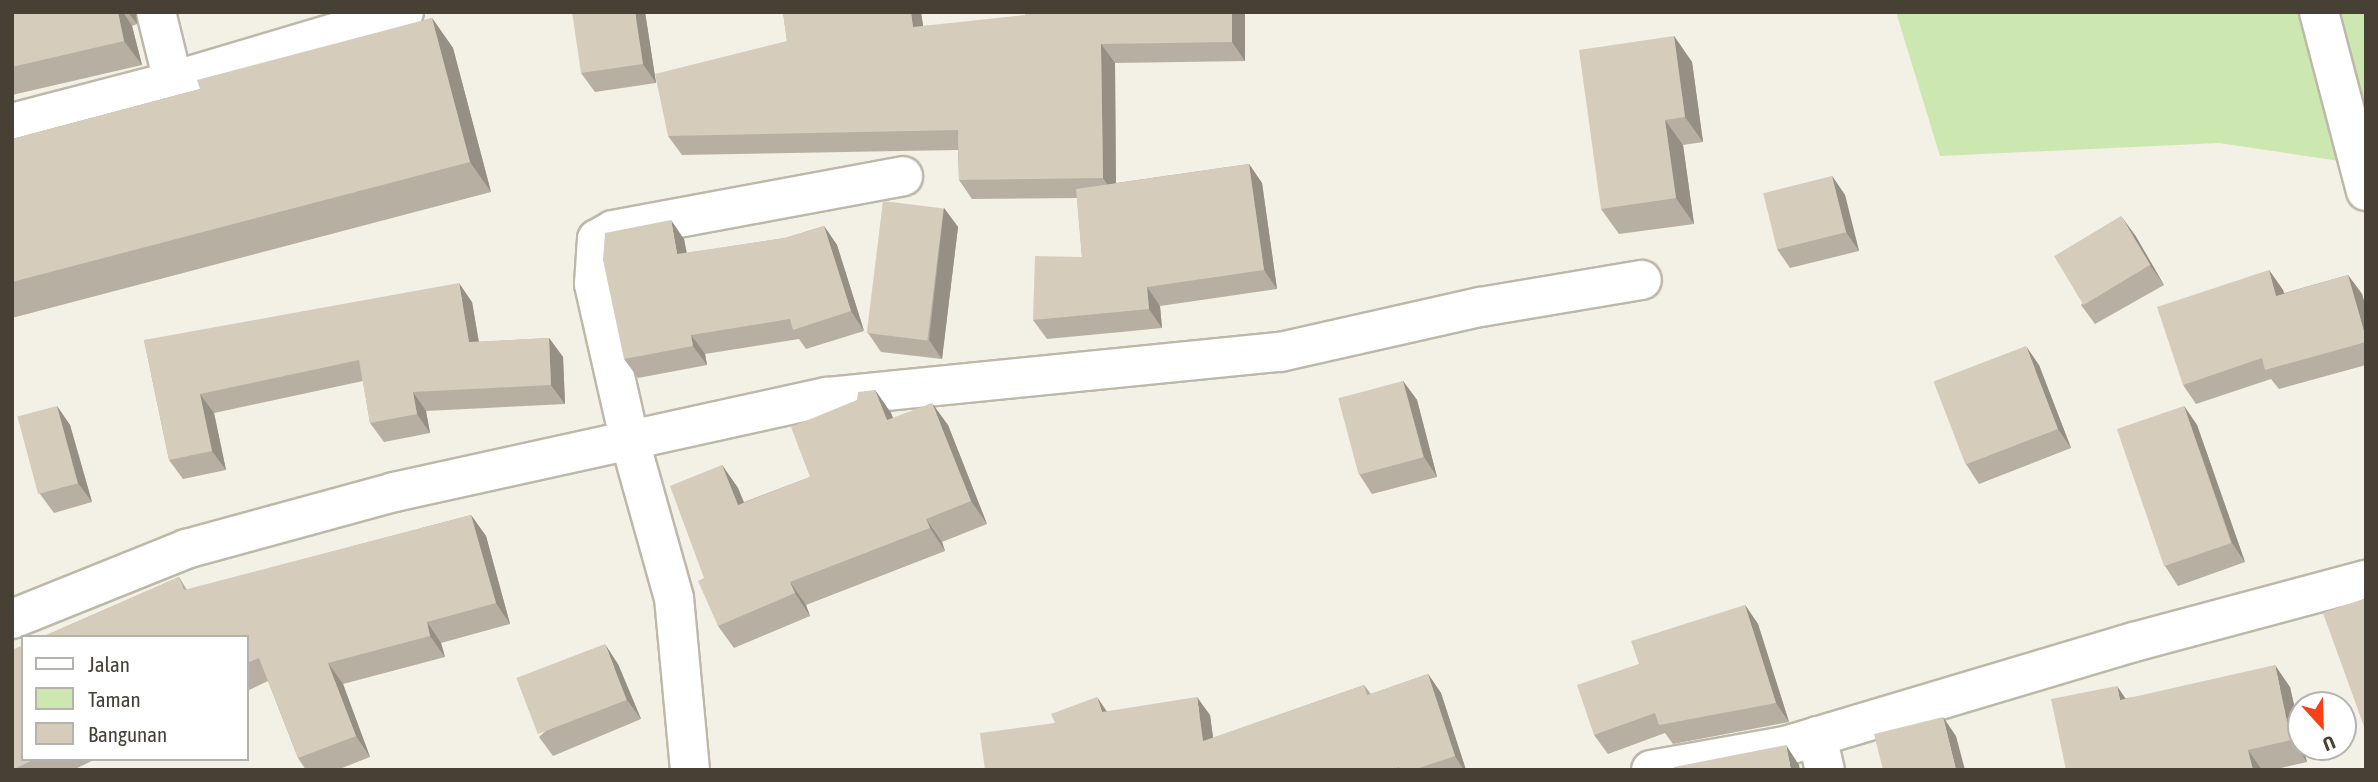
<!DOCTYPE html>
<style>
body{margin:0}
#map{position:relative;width:2378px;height:782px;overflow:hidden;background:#f3f0e6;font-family:"Asap Condensed",sans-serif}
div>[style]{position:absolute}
.green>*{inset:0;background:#cce7af}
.roads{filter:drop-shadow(2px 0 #beb8a9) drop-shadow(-2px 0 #beb8a9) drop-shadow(0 2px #beb8a9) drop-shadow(0 -2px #beb8a9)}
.minor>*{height:38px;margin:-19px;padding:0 19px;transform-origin:19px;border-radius:19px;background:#fff}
.wall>*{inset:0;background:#b7afa2}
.shaded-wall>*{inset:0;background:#958f84}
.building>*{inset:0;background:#d5ccbc;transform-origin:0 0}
span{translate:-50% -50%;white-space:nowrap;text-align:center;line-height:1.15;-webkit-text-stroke:5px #fff;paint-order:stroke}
.frame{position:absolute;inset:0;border:14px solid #464035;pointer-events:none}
.legend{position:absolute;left:21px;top:635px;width:228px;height:126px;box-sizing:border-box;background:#fff;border:2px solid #b5b3ae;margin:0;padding:9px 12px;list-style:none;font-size:21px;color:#464035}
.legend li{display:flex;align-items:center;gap:14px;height:35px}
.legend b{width:35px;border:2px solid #b5b3ae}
.north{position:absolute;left:2287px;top:691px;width:70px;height:70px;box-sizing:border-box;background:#fff;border:2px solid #b5b3ae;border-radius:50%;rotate:158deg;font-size:19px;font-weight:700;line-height:28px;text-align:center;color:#464035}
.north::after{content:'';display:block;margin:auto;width:24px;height:32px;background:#f84118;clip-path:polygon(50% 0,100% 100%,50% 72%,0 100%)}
</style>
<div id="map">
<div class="green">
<div style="clip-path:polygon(1896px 12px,2366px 12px,2366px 165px,2219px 143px,1940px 156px)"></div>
</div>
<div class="roads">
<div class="minor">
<div style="left:156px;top:12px;width:71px;rotate:76.2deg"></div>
<div style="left:173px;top:81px;width:241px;rotate:-16.6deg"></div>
<div style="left:2319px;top:12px;width:185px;rotate:75.3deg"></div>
<div style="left:12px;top:123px;width:166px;rotate:-14.6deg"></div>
<div style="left:12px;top:619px;width:188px;rotate:-21.9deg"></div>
<div style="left:186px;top:549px;width:216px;rotate:-15.3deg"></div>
<div style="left:394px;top:492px;width:443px;rotate:-12.4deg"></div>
<div style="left:827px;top:397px;width:455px;rotate:-5.7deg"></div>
<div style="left:1280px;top:352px;width:205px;rotate:-12.7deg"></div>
<div style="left:1480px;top:307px;width:164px;rotate:-9.5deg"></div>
<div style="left:1817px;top:736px;width:35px;rotate:77deg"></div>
<div style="left:690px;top:770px;width:173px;rotate:-95.3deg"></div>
<div style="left:674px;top:598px;width:166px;rotate:-105.7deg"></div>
<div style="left:629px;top:438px;width:158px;rotate:-102.8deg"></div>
<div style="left:594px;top:284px;width:45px;rotate:-86.2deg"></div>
<div style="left:597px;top:239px;width:18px;rotate:-29deg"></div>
<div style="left:613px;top:230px;width:295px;rotate:-10.5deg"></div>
<div style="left:1651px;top:770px;width:136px;rotate:-10.2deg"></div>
<div style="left:1785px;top:746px;width:364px;rotate:-16.6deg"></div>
<div style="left:2134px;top:642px;width:240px;rotate:-15deg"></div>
</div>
</div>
<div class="wall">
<div style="clip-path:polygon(12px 12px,136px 12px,137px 24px,132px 26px,142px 65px,12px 95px)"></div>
<div style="clip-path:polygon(645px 12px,656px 83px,595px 92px,581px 73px)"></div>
<div style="clip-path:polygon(783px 12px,921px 12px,923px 26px,1245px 12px,1245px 61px,1115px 63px,1116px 183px,1249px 164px,1262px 183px,1277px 289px,1160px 306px,1162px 328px,1047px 339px,1033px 320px,1082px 257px,1077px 198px,972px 199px,959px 180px,958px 150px,682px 155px,668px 136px,787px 41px)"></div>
<div style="clip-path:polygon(432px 18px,453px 48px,491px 192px,12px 318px,12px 139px,200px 89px)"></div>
<div style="clip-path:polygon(1674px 36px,1692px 62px,1703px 142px,1683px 145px,1694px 224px,1619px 234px,1601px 209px)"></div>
<div style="clip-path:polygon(1832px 176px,1845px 195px,1859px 251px,1790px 268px,1777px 249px)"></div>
<div style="clip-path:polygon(944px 208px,958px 227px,942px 359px,881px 352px,868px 333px)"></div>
<div style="clip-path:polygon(824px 226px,837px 245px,864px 331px,806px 349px,799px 339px,705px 354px,707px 365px,638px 378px,624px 359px,684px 239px,687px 253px,785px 238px)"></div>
<div style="clip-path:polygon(2135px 235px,2164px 285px,2095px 324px,2081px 305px)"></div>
<div style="clip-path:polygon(2269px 270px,2283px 290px,2284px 293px,2348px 275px,2362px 294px,2366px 308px,2366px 365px,2279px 389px,2271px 379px,2196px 404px,2183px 385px)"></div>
<div style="clip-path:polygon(472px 302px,479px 342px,549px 338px,563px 357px,565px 404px,426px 411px,430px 433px,384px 442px,370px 423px,363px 381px,214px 413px,226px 470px,183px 479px,169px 460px,144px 340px)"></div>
<div style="clip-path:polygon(2039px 365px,2071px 448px,1979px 484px,1966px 464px)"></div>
<div style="clip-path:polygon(1403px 381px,1417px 400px,1437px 477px,1372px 494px,1359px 474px)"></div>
<div style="clip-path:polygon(875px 390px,891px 413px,893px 418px,948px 425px,987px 524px,942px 542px,945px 551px,806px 605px,810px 616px,734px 648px,718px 626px,704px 578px,722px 465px,738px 488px,744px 502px,810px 477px,857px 400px)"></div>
<div style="clip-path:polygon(57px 406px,70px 425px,92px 502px,54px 513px,40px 494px)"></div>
<div style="clip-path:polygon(2184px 406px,2197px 425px,2245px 562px,2178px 586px,2165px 566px)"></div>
<div style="clip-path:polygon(471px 515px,486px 536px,510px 624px,441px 643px,445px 657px,343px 684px,370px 757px,337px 770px,306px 770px,298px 758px,268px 681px,247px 691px,247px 637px,42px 637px,179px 577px,187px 590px)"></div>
<div style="clip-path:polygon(1745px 605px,1758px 624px,1789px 722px,1673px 744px,1665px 733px,1608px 754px,1594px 735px,1639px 664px)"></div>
<div style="clip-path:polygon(618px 664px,641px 719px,553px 756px,539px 737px)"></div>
<div style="clip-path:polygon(1428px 674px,1441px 693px,1466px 770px,985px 770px,1055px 723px,1106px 711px,1210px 715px,1213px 738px,1364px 685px,1371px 694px)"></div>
<div style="clip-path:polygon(2290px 687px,2301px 736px,2301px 747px,2307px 762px,2272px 770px,2066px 770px,2126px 698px)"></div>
<div style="clip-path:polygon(23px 759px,96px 759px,73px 770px,12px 770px)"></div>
</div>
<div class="shaded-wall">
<div style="clip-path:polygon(118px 12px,123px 12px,132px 26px,142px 65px,124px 41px)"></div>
<div style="clip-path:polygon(128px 12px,136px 12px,137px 24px)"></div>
<div style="clip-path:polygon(635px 12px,645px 12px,656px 83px,643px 64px)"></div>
<div style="clip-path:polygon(911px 12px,921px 12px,926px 46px,913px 27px)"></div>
<div style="clip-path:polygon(1232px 12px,1245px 12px,1245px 61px,1232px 42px)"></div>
<div style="clip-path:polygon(432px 18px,453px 48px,491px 192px,470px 162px)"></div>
<div style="clip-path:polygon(1674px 36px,1692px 62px,1703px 142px,1685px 117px)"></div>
<div style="clip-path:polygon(1101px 44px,1115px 63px,1116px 197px,1103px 178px)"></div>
<div style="clip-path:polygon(1665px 120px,1683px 145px,1694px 224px,1676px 198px)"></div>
<div style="clip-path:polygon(1249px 164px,1262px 183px,1277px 289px,1264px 270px)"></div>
<div style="clip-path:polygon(1832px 176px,1845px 195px,1859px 251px,1846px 232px)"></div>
<div style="clip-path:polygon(944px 208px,958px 227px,942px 359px,929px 340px)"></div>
<div style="clip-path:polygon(2121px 216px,2135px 235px,2164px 285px,2150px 265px)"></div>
<div style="clip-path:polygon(671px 220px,684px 239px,690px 273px,677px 254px)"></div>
<div style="clip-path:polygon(824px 226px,837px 245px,864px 331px,851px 311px)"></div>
<div style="clip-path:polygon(2269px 270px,2283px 290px,2290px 315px,2276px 296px)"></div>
<div style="clip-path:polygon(2348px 275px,2362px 294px,2366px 308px,2366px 338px)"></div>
<div style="clip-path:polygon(459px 283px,472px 302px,482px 361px,469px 342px)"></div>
<div style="clip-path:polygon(1147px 287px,1160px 306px,1162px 328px,1149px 309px)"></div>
<div style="clip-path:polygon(691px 335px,705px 354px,707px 365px,693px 346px)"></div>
<div style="clip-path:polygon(549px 338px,563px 357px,565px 404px,551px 385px)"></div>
<div style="clip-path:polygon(2026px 346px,2039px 365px,2071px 448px,2058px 429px)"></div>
<div style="clip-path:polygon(1403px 381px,1417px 400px,1437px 477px,1424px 457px)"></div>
<div style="clip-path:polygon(875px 390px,891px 413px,903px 443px,887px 420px)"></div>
<div style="clip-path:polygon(413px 392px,426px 411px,430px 433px,417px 414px)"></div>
<div style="clip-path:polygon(200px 394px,214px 413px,226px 470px,212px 451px)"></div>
<div style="clip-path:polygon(932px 403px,948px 425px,987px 524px,971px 501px)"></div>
<div style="clip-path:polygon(57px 406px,70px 425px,92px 502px,78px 483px)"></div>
<div style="clip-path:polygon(2184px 406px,2197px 425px,2245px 562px,2232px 543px)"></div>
<div style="clip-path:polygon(722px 465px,738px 488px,753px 527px,738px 505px)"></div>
<div style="clip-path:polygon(471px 515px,486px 536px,510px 624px,496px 603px)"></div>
<div style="clip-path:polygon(926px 519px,942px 542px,945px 551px,930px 528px)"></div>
<div style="clip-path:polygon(790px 582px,806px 605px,810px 616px,795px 593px)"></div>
<div style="clip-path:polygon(1745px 605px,1758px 624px,1789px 722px,1776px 703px)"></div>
<div style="clip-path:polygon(427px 622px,441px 643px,445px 657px,430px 636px)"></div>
<div style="clip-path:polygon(605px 644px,618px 664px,641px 719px,627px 700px)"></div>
<div style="clip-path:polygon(328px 663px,343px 684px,370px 757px,356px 736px)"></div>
<div style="clip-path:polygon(2275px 665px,2290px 687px,2301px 736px,2301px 747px,2303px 747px,2307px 762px,2291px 740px)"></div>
<div style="clip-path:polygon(1428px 674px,1441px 693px,1466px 770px,1464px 770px,1455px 756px)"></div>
<div style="clip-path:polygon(2117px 686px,2132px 708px,2120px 700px)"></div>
<div style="clip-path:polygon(1097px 697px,1110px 716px,1102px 712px)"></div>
<div style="clip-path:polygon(1197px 697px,1210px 715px,1216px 760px,1203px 741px)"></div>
<div style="clip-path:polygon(1943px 717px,1956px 736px,1965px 770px,1956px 770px)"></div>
<div style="clip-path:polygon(1786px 745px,1799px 765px,1800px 770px,1791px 770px)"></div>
<div style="clip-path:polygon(2248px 750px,2262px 770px,2253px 770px)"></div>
</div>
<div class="building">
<div style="clip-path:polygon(12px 12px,118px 12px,124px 41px,12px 67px)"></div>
<div style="clip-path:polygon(572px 12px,635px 12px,643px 64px,581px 73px)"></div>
<div style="clip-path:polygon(783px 12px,911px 12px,913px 27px,1025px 15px,1025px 12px,1232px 12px,1232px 42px,1101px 44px,1103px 178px,959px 180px,958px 130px,668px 136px,655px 74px,787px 41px)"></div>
<div style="clip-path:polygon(432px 18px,470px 162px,12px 282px,12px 139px,200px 89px,197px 80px)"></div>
<div style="clip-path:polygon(1674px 36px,1685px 117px,1665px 120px,1676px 198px,1601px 209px,1579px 50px)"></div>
<div style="clip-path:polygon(1249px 164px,1264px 270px,1147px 287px,1149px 309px,1033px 320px,1035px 256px,1082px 257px,1076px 189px)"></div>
<div style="left:1832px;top:176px;width:58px;height:71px;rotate:76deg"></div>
<div style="left:883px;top:201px;width:61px;height:133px;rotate:7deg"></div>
<div style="left:2121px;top:216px;width:57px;height:78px;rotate:59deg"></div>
<div style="clip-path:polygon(671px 220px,677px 254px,785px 238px,824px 226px,851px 311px,793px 330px,790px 319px,691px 335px,693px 346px,624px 359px,603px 260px,605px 233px)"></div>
<div style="clip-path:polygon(2269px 270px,2276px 296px,2348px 275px,2366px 338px,2366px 342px,2265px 370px,2262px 358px,2183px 385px,2157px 307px)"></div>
<div style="clip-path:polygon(459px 283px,469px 342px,549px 338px,551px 385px,413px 392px,417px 414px,370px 423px,359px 360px,200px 394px,212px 451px,169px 460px,144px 340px)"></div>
<div style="left:2026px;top:346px;width:89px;height:99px;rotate:69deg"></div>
<div style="left:1403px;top:381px;width:79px;height:67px;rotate:75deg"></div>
<div style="clip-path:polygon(875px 390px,887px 420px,932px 403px,971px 501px,926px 519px,930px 528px,790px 582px,795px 593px,718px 626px,698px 581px,704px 578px,670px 486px,722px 465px,738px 505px,810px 477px,791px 427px,857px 400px,858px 392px)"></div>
<div style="left:57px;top:406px;width:80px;height:41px;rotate:75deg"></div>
<div style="left:2184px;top:406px;width:145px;height:71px;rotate:71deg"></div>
<div style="clip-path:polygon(471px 515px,496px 603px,427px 622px,430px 636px,328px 663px,356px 736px,298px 758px,259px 658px,247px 663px,247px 637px,42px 637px,179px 577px,184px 590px)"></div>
<div style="clip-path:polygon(2366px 598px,2366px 732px,2323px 613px)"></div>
<div style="clip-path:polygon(1745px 605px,1776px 703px,1659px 725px,1655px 713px,1594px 735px,1577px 685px,1639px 664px,1631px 641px)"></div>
<div style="left:605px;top:644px;width:60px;height:95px;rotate:69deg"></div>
<div style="clip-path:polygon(23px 645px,23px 759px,35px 759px,12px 770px,12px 650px)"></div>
<div style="clip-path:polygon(2275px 665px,2291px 740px,2248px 750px,2253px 770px,2066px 770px,2051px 699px,2117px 686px,2120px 700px)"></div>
<div style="clip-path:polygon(1428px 674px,1455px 756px,1413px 770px,1400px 770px,1399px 767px,1392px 770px,985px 770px,980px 733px,1055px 723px,1051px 714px,1097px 697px,1102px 712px,1197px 697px,1203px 741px,1364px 685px,1367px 695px)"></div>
<div style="clip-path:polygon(1943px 717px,1956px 770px,1883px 770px,1874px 734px)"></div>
<div style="clip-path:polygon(1786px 745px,1791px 770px,1675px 770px,1674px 767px)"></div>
</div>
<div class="frame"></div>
<ul class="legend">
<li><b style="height:9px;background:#fff"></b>Jalan</li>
<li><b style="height:19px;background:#cce7af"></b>Taman</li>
<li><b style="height:19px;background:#d5ccbc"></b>Bangunan</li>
</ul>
<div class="north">U</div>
</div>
